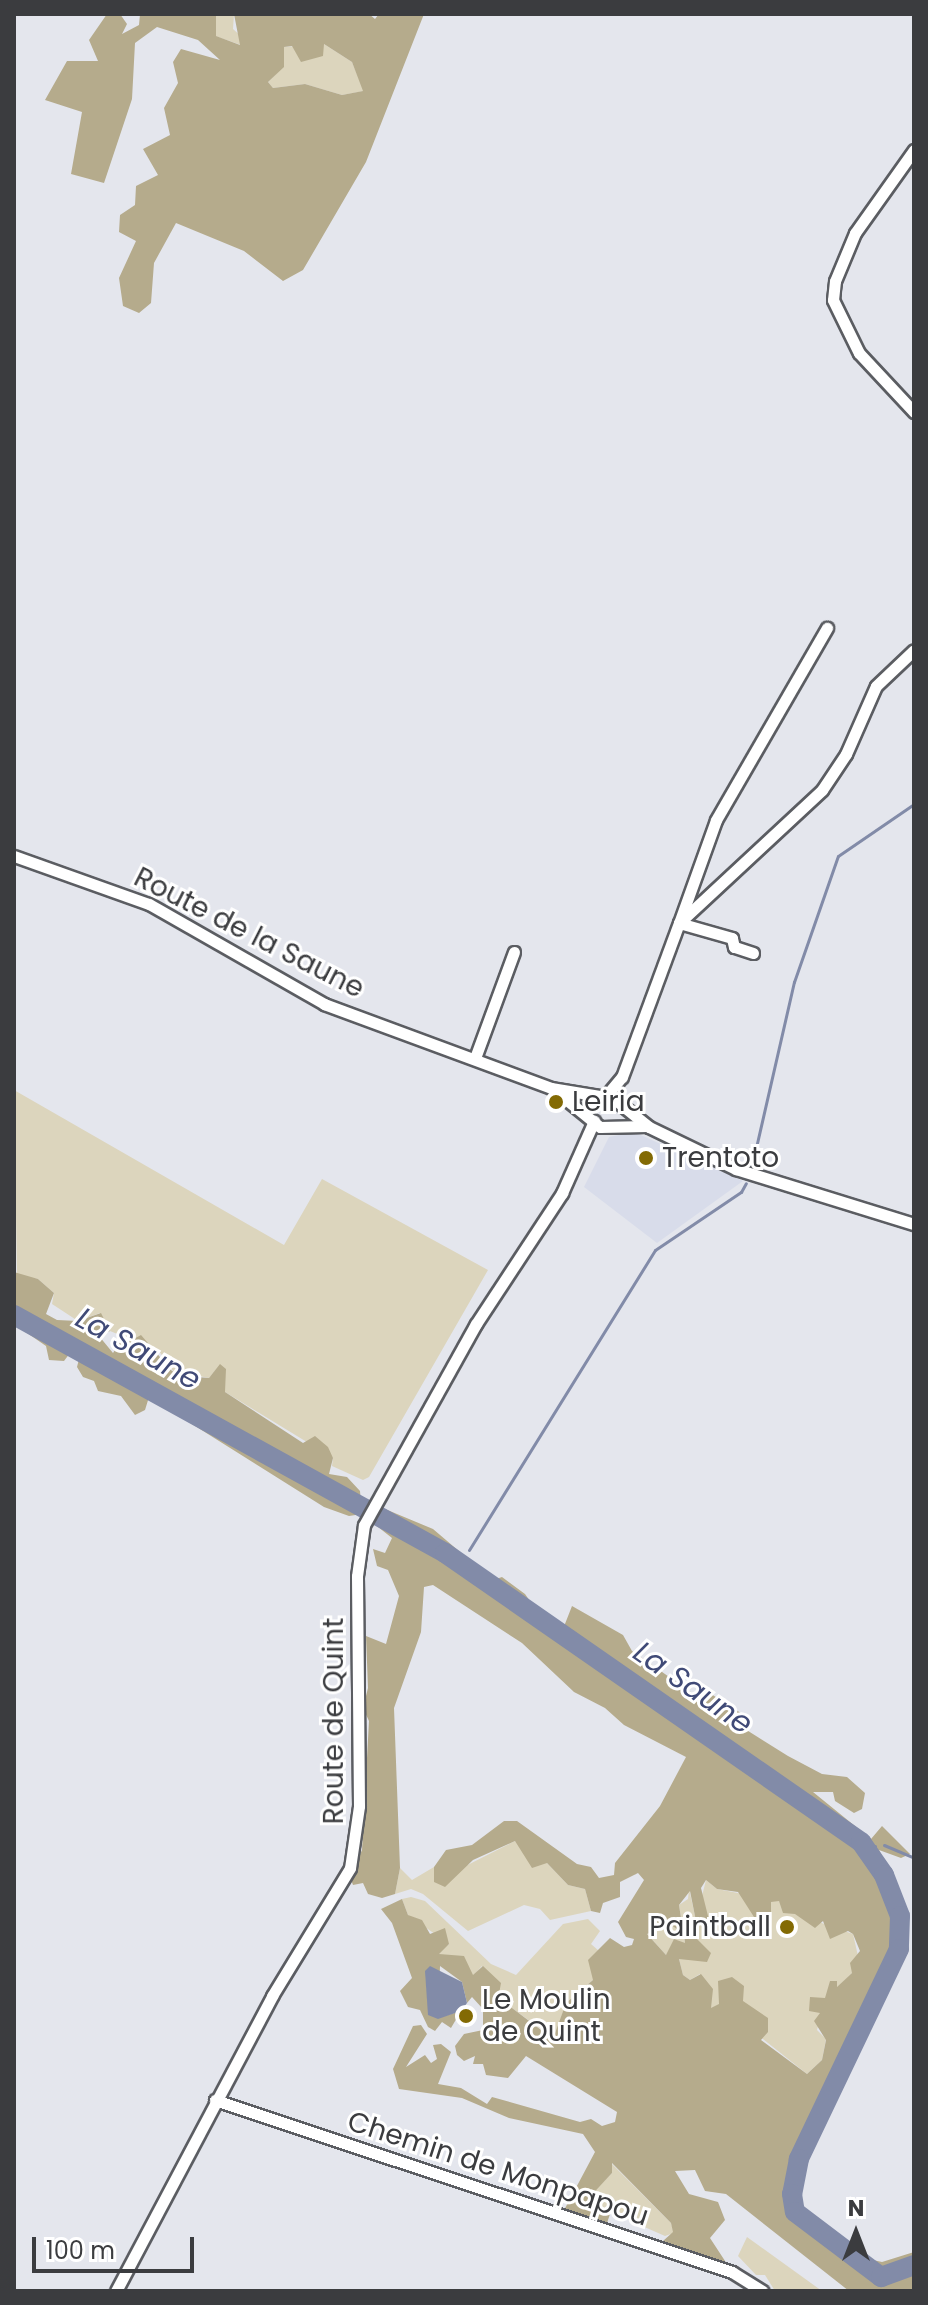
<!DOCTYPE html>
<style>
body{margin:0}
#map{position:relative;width:928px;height:2305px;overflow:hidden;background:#e4e6ed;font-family:Poppins,sans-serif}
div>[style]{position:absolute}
.built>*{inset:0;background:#d8dcea}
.green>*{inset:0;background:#dcd5bd}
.forest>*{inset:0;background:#b5ab8c}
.water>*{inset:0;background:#828ba8}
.stream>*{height:3px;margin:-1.5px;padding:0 1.5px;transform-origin:1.5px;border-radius:1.5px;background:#828ba8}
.river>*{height:20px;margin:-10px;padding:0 10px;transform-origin:10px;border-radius:10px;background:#828ba8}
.roads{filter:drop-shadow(2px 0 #5b5d62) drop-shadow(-2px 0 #5b5d62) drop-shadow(0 2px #5b5d62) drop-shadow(0 -2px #5b5d62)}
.minor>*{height:11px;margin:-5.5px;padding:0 5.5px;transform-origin:5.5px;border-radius:5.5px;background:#fff}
.dots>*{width:22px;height:22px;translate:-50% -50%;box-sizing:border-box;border:4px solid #fff;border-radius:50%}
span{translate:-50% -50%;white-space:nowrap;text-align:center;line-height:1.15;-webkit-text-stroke:6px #fff;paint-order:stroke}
.street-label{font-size:28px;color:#3b3c3f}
.poi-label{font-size:28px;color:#3b3c3f}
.left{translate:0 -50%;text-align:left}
.right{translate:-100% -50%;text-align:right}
.water-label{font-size:30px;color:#404a77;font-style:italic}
.frame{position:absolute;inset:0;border:16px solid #3b3c3f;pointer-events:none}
.north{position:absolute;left:816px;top:2193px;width:80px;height:80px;-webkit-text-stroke:6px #fff;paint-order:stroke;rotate:0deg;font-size:22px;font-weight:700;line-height:32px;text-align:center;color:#3b3c3f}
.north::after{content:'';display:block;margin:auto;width:28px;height:36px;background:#3b3c3f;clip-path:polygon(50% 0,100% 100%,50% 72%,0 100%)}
.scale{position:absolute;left:32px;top:2237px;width:162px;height:36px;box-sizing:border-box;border:4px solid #3b3c3f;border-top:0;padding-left:10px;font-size:24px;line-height:28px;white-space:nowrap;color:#3b3c3f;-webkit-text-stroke:6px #fff;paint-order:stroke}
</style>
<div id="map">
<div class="built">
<div style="clip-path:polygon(634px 1132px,743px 1181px,657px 1243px,584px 1187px,609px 1137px)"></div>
</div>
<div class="green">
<div style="clip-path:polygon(211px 14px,234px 14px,233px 29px,242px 37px,241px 45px,215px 36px,216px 17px)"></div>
<div style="clip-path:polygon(324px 44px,352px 62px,364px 91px,342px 95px,305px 84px,273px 88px,268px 82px,284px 66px,284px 47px)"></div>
<div style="clip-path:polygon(14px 1090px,284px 1245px,322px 1179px,488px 1270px,369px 1477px,363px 1480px,332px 1466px,333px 1458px,225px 1392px,220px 1365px,209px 1378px,173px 1371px,159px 1351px,110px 1331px,100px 1313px,78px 1321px,52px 1304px,54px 1293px,38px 1279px,17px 1276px)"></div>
<div style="clip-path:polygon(515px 1841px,547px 1863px,568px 1885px,585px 1889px,591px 1911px,550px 1920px,540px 1909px,524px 1905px,468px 1931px,423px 1894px,411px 1889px,395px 1894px,400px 1868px,412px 1880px,434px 1867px,434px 1882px)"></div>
<div style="clip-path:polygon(706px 1880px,717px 1889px,779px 1901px,796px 1914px,853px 1934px,858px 1956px,852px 1973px,826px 1999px,817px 2030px,826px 2039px,822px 2060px,807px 2074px,720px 2005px,711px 2009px,700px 1974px,690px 1980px,683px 1975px,679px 1959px,693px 1957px,696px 1938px,693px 1926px,681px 1918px,679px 1905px,688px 1899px,689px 1889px,696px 1920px)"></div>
<div style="clip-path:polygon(411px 1897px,425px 1901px,491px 1964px,516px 1975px,563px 1924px,588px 1919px,600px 1931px,591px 1944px,599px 1951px,593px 1980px,566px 2003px,554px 2039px,512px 2008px,482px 1966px,473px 1976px,438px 1953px,449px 1944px,408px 1915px,402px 1899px)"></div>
<div style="clip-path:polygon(671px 1925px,684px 1934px,685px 1943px,666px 1955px,647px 1934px)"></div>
<div style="clip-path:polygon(611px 2163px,671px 2223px,674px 2233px,665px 2236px,585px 2201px,612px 2173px)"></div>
<div style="clip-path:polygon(747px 2237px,822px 2291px,775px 2291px,765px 2275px,756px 2275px,738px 2256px)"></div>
</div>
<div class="forest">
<div style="clip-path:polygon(evenodd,107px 14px,120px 14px,127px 24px,122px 34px,139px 25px,140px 14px,210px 14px,216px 16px,216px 36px,240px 45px,234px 14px,369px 14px,375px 19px,379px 14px,424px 14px,366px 162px,303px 270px,283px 281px,244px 251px,176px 223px,154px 263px,151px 303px,139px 313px,123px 306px,119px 278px,136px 241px,119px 232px,120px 215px,135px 205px,136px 186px,158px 175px,143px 149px,170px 135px,164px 108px,178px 83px,173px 62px,181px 49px,220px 60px,198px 40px,157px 27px,135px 43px,132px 99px,104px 183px,71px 174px,82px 112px,45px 100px,67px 61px,98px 61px,89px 40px,107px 14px,324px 44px,352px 62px,363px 91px,342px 95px,305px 84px,273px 88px,268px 82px,284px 67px,284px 47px,292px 46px,301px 62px,323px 56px,324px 44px)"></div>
<div style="clip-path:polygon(14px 1272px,38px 1279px,54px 1293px,46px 1314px,57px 1320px,78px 1321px,101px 1313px,110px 1331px,99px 1336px,113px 1353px,123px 1338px,130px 1341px,141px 1335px,172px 1371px,185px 1376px,209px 1378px,220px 1364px,226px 1369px,225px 1392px,303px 1443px,315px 1436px,328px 1447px,333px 1458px,329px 1474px,347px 1477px,360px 1491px,362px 1514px,349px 1516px,324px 1507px,149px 1397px,145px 1410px,135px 1415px,121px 1396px,98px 1391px,94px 1381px,83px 1377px,77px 1367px,79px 1359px,70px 1353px,64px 1361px,49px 1360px,46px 1346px,14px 1324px)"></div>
<div style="clip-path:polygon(evenodd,385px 1509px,433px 1529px,493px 1580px,502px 1577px,525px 1594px,539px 1614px,563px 1629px,572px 1606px,623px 1635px,632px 1651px,695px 1695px,708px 1692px,747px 1717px,745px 1729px,788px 1756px,822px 1774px,847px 1777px,865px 1793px,862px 1809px,854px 1813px,835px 1801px,833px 1792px,813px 1792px,871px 1839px,882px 1826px,910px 1854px,901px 1858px,879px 1850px,900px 1891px,906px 1932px,902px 1959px,802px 2169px,797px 2201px,808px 2217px,864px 2258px,882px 2262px,914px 2252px,914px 2291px,849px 2291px,726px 2194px,705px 2191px,695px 2170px,675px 2171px,689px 2194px,718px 2202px,725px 2220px,710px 2238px,727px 2264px,663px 2241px,673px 2232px,671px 2223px,612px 2163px,612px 2173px,587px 2200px,611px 2211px,605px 2229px,562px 2214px,595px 2152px,583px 2134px,509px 2118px,462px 2098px,399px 2089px,393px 2069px,413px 2026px,421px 2025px,427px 2034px,406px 2067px,425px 2055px,431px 2063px,437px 2059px,433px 2045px,441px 2044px,451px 2052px,438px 2084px,461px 2088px,487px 2104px,492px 2097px,580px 2122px,591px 2119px,602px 2126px,615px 2122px,617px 2112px,526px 2056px,508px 2078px,486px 2075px,483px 2064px,473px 2064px,475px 2056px,464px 2061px,457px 2055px,455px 2046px,464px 2034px,483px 2030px,483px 2009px,472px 1997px,467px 2003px,462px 1982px,440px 1966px,438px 2018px,461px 2011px,451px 2028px,442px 2022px,435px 2031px,428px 2027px,420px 2010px,408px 2007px,400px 1991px,412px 1978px,392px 1923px,381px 1909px,402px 1899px,408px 1915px,422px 1920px,430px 1934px,445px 1928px,449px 1944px,439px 1954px,464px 1956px,473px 1975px,483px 1966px,501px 1983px,499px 1994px,512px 2008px,553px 2039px,566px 2003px,593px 1980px,588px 1960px,610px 1938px,624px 1947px,632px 1945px,634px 1939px,626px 1937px,618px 1922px,644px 1880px,638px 1873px,620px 1882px,620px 1897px,603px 1903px,600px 1913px,591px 1911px,585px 1889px,568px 1885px,547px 1863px,532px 1868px,515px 1841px,473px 1860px,445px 1887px,434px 1882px,434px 1867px,446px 1850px,472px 1845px,504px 1821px,517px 1821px,577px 1864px,591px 1867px,599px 1878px,614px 1875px,615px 1863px,660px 1806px,686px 1757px,624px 1725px,605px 1708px,574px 1692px,522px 1643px,433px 1585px,424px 1587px,421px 1632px,394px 1708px,400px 1868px,395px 1894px,382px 1898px,368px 1894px,363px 1883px,353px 1885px,350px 1877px,362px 1850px,369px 1721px,363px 1708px,368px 1688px,366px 1636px,386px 1644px,399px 1596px,388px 1570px,377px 1566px,373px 1549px,385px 1553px,392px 1538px,373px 1523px,385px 1509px,706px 1880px,717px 1889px,738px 1892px,754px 1917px,771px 1919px,771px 1902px,779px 1901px,783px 1913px,795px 1914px,815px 1928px,823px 1921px,830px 1939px,848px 1931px,853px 1934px,860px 1951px,850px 1963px,852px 1973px,837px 1987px,837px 1981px,830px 1981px,825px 1998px,810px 1997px,809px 2011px,820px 2013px,814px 2021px,826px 2040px,822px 2060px,807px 2074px,761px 2040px,768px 2032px,768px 2018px,743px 2001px,744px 1986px,732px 1977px,718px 1981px,719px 2004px,711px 2008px,713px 1989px,701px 1974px,690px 1980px,683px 1975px,679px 1959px,707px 1962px,711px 1953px,696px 1938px,693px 1926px,681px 1918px,679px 1905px,690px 1891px,696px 1921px,709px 1920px,701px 1888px,706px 1880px,385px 1509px,671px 1925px,684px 1934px,685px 1943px,674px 1939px,666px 1955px,647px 1934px,671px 1925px)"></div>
</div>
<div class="water">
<div style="clip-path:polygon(430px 1966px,462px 1982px,467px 2003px,461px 2011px,438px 2019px,428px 2015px,425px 1971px)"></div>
</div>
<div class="stream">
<div style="left:752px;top:1165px;width:188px;rotate:-77.1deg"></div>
<div style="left:794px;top:982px;width:133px;rotate:-70.8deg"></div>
<div style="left:838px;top:856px;width:92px;rotate:-34.4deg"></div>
<div style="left:469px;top:1550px;width:353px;rotate:-58.2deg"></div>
<div style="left:655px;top:1250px;width:104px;rotate:-34deg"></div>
<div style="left:741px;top:1192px;width:10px;rotate:-61deg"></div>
<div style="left:461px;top:1564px;width:5px;rotate:-53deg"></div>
<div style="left:884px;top:1845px;width:33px;rotate:23deg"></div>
<div style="left:864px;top:1846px;width:11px"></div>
</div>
<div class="river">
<div style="left:14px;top:1315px;width:492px;rotate:28.9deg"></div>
<div style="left:445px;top:1553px;width:507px;rotate:34.79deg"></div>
<div style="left:861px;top:1842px;width:40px;rotate:55.1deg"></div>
<div style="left:884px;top:1875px;width:44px;rotate:68.7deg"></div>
<div style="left:900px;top:1916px;width:33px;rotate:92deg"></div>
<div style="left:899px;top:1949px;width:233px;rotate:115.5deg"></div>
<div style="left:799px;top:2159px;width:36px;rotate:101deg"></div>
<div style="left:792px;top:2194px;width:18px;rotate:81deg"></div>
<div style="left:795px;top:2212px;width:108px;rotate:37.1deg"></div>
<div style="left:881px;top:2277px;width:35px;rotate:-20deg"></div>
</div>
<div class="roads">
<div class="minor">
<div style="left:914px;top:150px;width:102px;rotate:125.4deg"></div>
<div style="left:855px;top:233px;width:52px;rotate:112.6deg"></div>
<div style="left:835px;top:281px;width:19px;rotate:96deg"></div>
<div style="left:833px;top:300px;width:59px;rotate:63.9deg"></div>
<div style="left:859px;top:353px;width:81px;rotate:47deg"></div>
<div style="left:14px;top:856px;width:143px;rotate:19.6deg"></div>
<div style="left:149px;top:904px;width:202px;rotate:29.7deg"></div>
<div style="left:324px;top:1004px;width:242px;rotate:20.3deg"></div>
<div style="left:551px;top:1088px;width:63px;rotate:9.2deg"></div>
<div style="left:613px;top:1098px;width:46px;rotate:38.9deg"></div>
<div style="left:649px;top:1127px;width:97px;rotate:25.8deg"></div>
<div style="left:736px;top:1169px;width:186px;rotate:17.2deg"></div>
<div style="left:753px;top:953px;width:20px;rotate:-162deg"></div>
<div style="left:734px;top:947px;width:9px;rotate:-103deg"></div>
<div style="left:732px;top:938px;width:55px;rotate:-164.2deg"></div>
<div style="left:679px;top:923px;width:109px;rotate:-70.2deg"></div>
<div style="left:716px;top:820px;width:222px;rotate:-60deg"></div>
<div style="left:475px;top:1058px;width:113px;rotate:-69.8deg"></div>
<div style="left:558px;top:1093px;width:54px;rotate:39deg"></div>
<div style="left:600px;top:1127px;width:47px;rotate:-1.2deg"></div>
<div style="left:605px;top:1097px;width:26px;rotate:-50deg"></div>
<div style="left:622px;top:1077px;width:164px;rotate:-69.7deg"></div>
<div style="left:679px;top:923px;width:195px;rotate:-42.9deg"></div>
<div style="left:822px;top:790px;width:43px;rotate:-56.3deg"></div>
<div style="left:846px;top:754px;width:74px;rotate:-66.2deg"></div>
<div style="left:876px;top:686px;width:52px;rotate:-43.5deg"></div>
<div style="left:215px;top:2100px;width:545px;rotate:18.4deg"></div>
<div style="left:732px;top:2272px;width:36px;rotate:32deg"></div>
<div style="left:116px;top:2291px;width:334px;rotate:-62.1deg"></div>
<div style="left:272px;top:1996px;width:150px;rotate:-58.6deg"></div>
<div style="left:350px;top:1868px;width:63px;rotate:-81.7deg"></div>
<div style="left:359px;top:1806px;width:230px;rotate:-90.5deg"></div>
<div style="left:357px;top:1576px;width:51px;rotate:-82.2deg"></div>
<div style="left:364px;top:1525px;width:230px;rotate:-60.9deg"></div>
<div style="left:476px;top:1324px;width:157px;rotate:-56.7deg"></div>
<div style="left:562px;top:1193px;width:79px;rotate:-66deg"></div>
</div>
</div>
<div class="dots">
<div style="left:556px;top:1102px;background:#836a04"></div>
<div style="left:646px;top:1158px;background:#836a04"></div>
<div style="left:787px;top:1927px;background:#836a04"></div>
<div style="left:466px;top:2016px;background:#836a04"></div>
</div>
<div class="street-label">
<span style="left:249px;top:933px;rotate:27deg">Route de la Saune</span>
<span style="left:334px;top:1721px;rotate:-90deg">Route de Quint</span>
<span style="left:498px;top:2169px;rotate:18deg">Chemin de Monpapou</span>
</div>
<div class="poi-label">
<span class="left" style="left:572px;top:1102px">Leiria</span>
<span class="left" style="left:662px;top:1158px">Trentoto</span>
<span class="right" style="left:771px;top:1927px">Paintball</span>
<span class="left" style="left:482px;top:2016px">Le Moulin<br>de Quint</span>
</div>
<div class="water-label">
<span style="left:138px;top:1349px;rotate:29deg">La Saune</span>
<span style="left:693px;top:1688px;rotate:35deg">La Saune</span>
</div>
<div class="frame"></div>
<div class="north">N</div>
<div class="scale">100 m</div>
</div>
